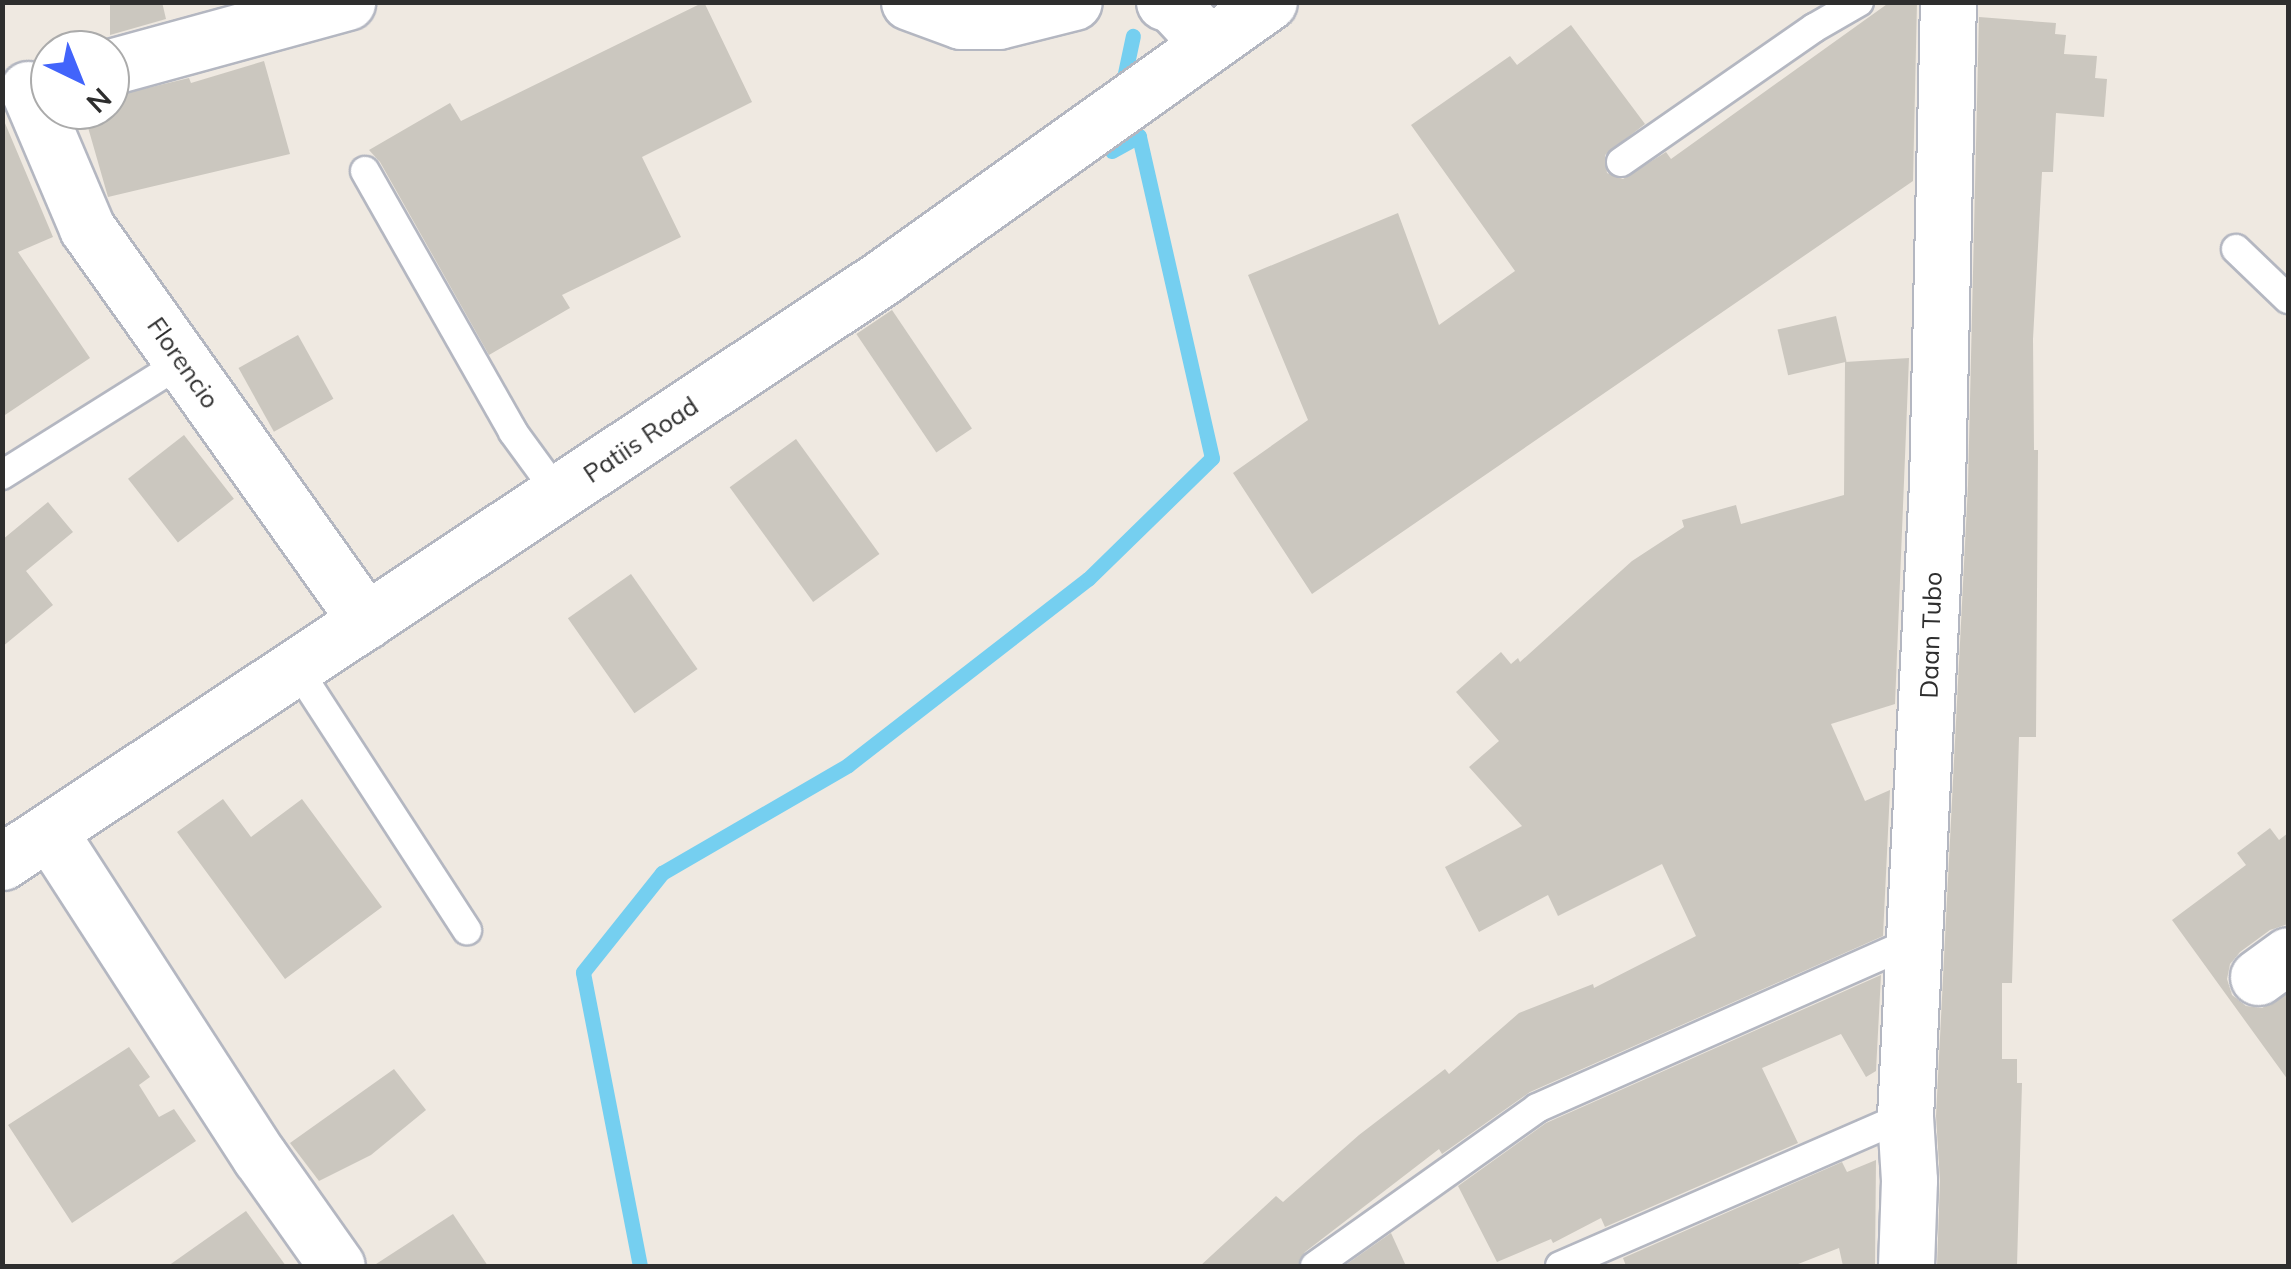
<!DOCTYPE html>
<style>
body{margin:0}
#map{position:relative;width:2291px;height:1269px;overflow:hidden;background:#efe9e1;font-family:Mulish,sans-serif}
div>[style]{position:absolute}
.stream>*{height:15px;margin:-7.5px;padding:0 7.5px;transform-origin:7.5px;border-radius:7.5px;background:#75cff0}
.building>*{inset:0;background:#cbc7bf;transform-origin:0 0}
.roads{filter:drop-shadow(2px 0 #b4b7c1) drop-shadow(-2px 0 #b4b7c1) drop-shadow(0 2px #b4b7c1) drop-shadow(0 -2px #b4b7c1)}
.service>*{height:28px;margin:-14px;padding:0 14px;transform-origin:14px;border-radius:14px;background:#fff}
.minor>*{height:55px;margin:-27.5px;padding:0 27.5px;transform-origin:27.5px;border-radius:27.5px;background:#fff}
.tertiary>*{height:55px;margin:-27.5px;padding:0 27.5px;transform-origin:27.5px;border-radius:27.5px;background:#fff}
span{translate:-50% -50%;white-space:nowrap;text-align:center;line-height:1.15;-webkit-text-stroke:10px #fff;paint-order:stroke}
.street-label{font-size:25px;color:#2e2e2e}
.frame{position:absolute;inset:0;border:5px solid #2e2e2e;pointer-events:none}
.north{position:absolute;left:30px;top:30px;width:100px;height:100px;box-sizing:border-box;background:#fff;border:2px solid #ababab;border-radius:50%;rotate:137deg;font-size:28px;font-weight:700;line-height:40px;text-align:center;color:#2e2e2e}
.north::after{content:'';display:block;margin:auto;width:35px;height:45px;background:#4264fb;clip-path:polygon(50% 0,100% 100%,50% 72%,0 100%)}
</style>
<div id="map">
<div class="stream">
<div style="left:1125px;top:73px;width:38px;rotate:-78deg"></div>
<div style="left:640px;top:1266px;width:299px;rotate:-101deg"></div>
<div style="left:583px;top:972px;width:127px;rotate:-51.4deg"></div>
<div style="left:662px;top:873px;width:215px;rotate:-30.1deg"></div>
<div style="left:848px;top:765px;width:304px;rotate:-37.8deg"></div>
<div style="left:1088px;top:579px;width:173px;rotate:-44.3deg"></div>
<div style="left:1212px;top:458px;width:330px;rotate:-102.8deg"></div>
<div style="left:1139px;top:136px;width:31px;rotate:151deg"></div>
</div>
<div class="building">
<div style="clip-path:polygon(110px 2px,162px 2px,166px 19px,110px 35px)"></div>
<div style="clip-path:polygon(704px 2px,752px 102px,642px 157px,681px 237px,562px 295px,570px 308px,489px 355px,380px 162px,369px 150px,450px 103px,461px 121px)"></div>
<div style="clip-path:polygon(1890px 2px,1917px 2px,1913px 181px,1312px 594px,1233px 473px,1308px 420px,1248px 275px,1398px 213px,1439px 325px,1515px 271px,1411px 125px,1510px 56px,1517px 65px,1571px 25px,1645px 124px,1605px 155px,1607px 173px,1623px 179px,1666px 152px,1671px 159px)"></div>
<div style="clip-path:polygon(1979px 17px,2056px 23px,2055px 34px,2066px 35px,2064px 54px,2097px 56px,2095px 78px,2107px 79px,2104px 117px,2056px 113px,2053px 172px,2042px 172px,2033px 339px,2034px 450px,2038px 450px,2036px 737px,2019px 737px,2012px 983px,2002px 983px,2002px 1059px,2017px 1059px,2017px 1083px,2022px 1083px,2017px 1266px,1937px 1266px,1940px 1181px,1936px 1116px,1968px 485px)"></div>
<div style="clip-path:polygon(264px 61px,290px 154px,108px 197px,83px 110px,110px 110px,110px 97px,189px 78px,191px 83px)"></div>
<div style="clip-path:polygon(2px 116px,53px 237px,18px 252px,90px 358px,2px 417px)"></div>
<div style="left:892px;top:310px;width:143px;height:43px;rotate:56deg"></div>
<div style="left:1836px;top:316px;width:47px;height:60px;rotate:77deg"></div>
<div style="left:298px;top:335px;width:73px;height:68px;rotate:61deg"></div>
<div style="clip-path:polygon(1909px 358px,1895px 704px,1831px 724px,1865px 801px,1890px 790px,1883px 936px,1530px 1092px,1442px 1154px,1439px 1149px,1305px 1252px,1298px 1266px,1200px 1266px,1276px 1196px,1283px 1202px,1359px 1135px,1445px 1069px,1449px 1074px,1519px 1013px,1593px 984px,1594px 988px,1696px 936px,1662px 864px,1558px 916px,1548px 895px,1479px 932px,1445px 867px,1522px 826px,1469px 767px,1499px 741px,1456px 692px,1501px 652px,1511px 664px,1518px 658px,1520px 662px,1632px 561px,1684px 527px,1682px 520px,1736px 505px,1741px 524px,1844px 495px,1845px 362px)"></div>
<div style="left:184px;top:435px;width:81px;height:71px;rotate:52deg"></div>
<div style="left:796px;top:439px;width:142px;height:82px;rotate:54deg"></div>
<div style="clip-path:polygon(48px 502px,73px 532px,26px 571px,53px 605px,2px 647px,2px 540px)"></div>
<div style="left:631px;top:574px;width:116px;height:77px;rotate:55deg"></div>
<div style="clip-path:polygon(223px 799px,251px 837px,302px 799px,382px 907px,285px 979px,177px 832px)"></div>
<div style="clip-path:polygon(2270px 828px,2279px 840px,2288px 833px,2288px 924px,2270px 930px,2240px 952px,2230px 964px,2227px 979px,2232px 995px,2246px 1006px,2262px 1008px,2288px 993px,2288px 1080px,2172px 920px,2246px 865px,2237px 853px)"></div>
<div style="clip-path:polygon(1881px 975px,1876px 1071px,1866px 1077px,1841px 1034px,1762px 1068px,1798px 1143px,1605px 1227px,1601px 1218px,1553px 1243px,1551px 1239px,1497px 1262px,1458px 1186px,1546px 1123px)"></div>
<div style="clip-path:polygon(129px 1047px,150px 1077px,139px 1085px,159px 1117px,174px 1109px,196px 1141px,72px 1223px,8px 1125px)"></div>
<div style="clip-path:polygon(394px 1069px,426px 1110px,371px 1155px,319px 1181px,290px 1143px)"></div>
<div style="clip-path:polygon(1876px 1160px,1875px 1266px,1843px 1266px,1839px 1248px,1793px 1266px,1626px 1266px,1623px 1258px,1842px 1162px,1847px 1172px)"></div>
<div style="clip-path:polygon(246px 1211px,286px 1266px,168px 1266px)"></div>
<div style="clip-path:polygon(453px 1214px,488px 1266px,373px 1266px)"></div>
<div style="clip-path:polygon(1391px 1233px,1406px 1266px,1344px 1266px)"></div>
</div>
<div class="roads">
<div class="service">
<div style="left:1621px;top:162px;width:235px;rotate:-34.8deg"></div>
<div style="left:1814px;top:28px;width:52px;rotate:-30deg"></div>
<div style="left:365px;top:171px;width:300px;rotate:60.4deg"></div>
<div style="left:513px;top:432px;width:78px;rotate:53.9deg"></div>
<div style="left:2236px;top:249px;width:72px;rotate:43.9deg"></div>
<div style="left:2px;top:475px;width:213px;rotate:-32.1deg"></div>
<div style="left:296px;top:667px;width:314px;rotate:57deg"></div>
<div style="left:1315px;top:1266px;width:272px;rotate:-35.4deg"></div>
<div style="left:1537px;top:1108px;width:412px;rotate:-23.9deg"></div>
<div style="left:1560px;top:1266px;width:376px;rotate:-23.5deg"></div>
</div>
<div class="minor">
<div style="left:909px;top:2px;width:55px;rotate:20.1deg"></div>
<div style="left:961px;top:21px;width:37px"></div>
<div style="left:998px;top:21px;width:78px;rotate:-14deg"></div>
<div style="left:1164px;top:2px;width:9px;rotate:18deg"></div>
<div style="left:1173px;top:5px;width:53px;rotate:47.3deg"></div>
<div style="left:110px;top:67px;width:246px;rotate:-15.3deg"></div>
<div style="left:28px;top:89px;width:151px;rotate:67deg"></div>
<div style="left:87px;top:228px;width:482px;rotate:54.6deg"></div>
<div style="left:50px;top:833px;width:386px;rotate:57.1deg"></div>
<div style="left:260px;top:1157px;width:133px;rotate:54.8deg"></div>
<div style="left:2258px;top:977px;width:37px;rotate:-36deg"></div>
<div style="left:1906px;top:1266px;width:86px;rotate:-88deg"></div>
<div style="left:1909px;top:1180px;width:64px;rotate:-93.6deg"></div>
<div style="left:1905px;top:1116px;width:633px;rotate:-87.1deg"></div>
<div style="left:1937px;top:484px;width:482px;rotate:-88.7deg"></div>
</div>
<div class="tertiary">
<div style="left:2px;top:862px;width:1058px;rotate:-33.58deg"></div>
<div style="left:883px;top:277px;width:474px;rotate:-35.5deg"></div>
</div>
</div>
<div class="street-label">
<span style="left:183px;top:363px;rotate:55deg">Florencio</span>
<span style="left:641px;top:440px;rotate:-34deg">Patiis Road</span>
<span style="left:1931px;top:635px;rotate:-88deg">Daan Tubo</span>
</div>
<div class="frame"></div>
<div class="north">N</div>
</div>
